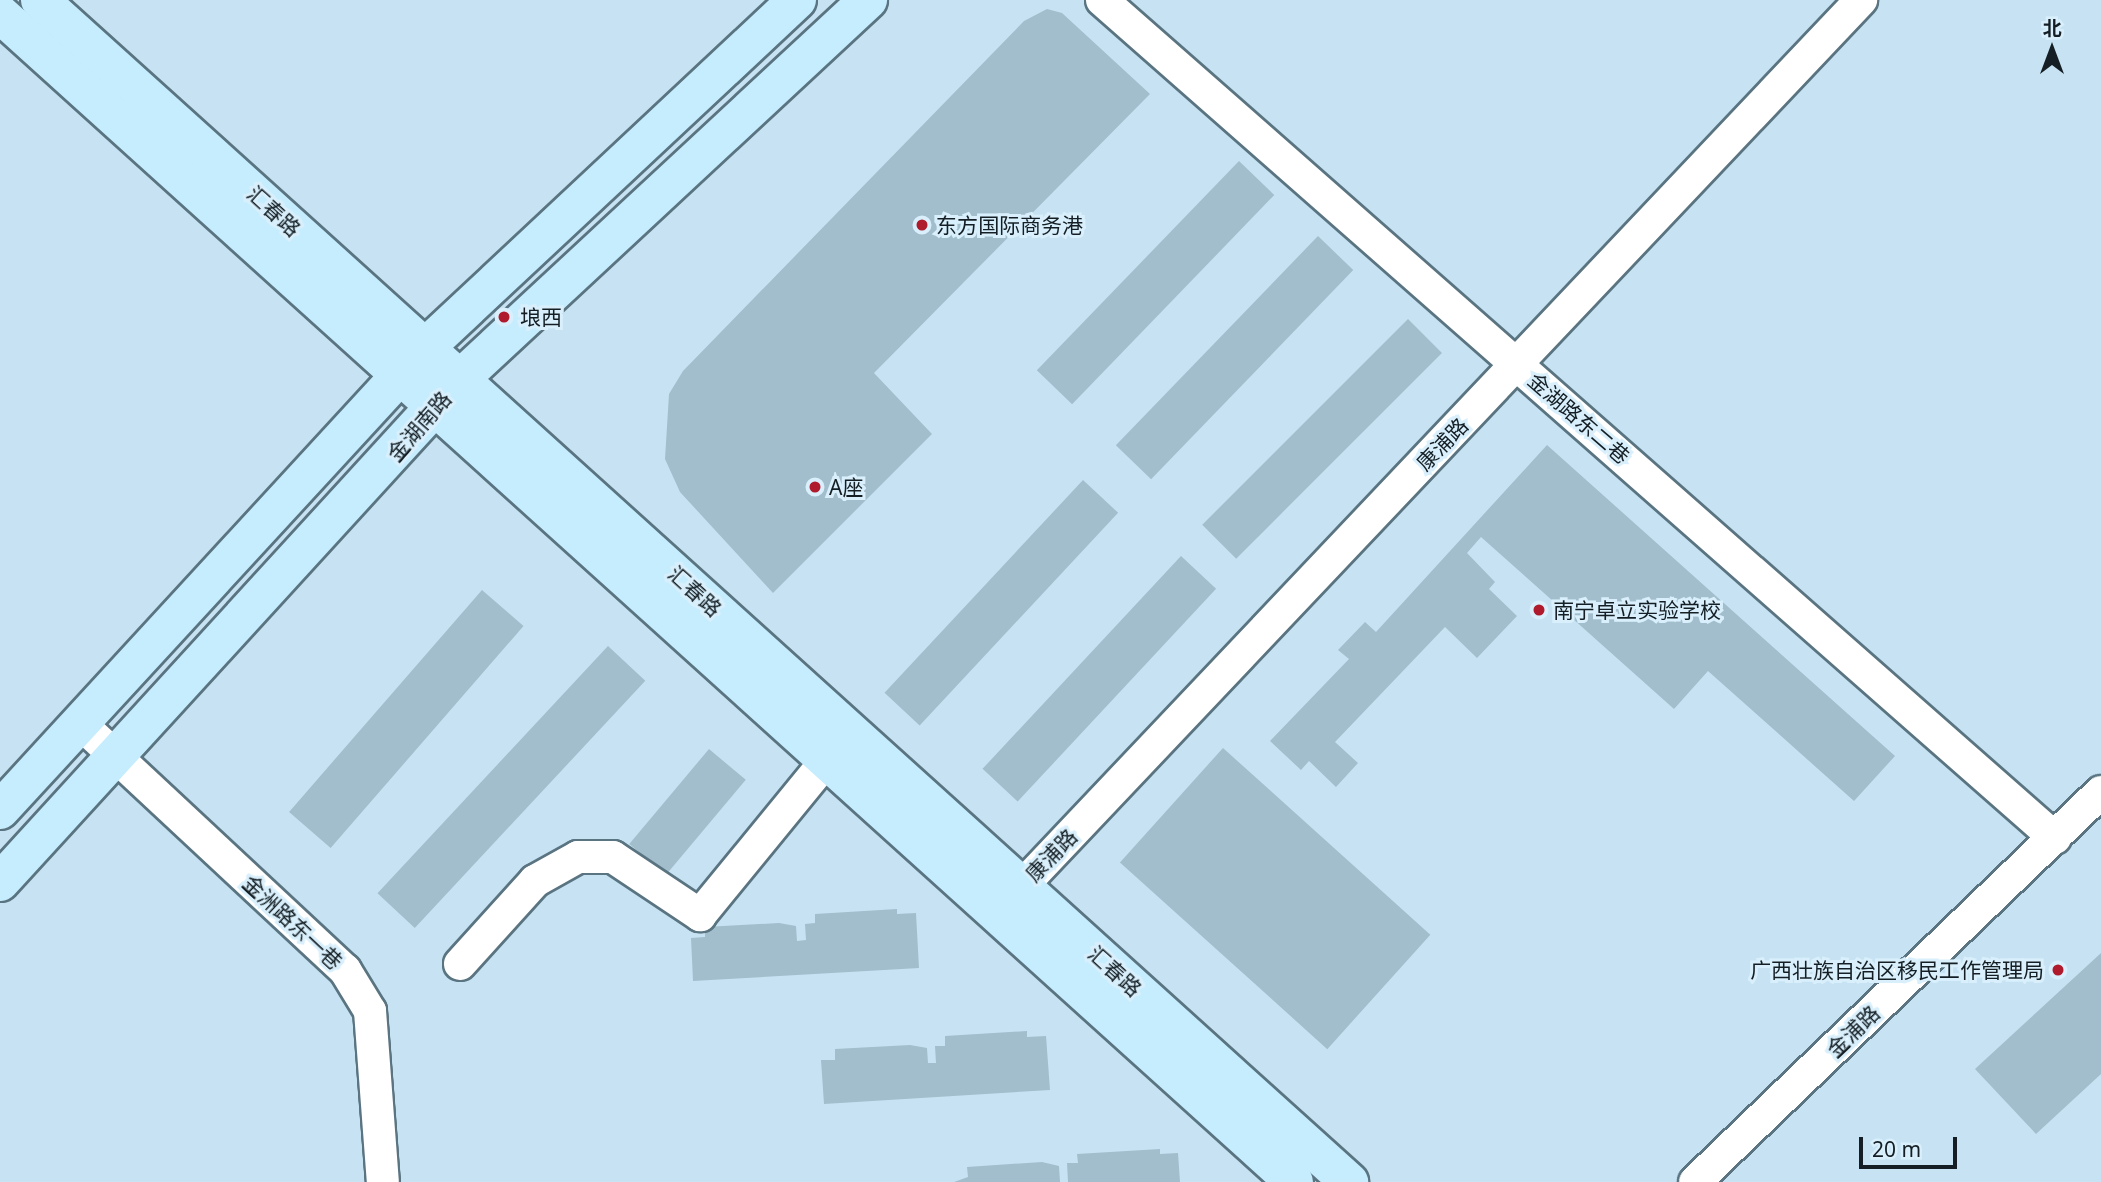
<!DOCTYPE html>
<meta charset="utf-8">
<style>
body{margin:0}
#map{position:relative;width:2101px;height:1182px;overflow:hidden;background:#c7e3f3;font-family:"Noto Sans","Noto Sans SC",sans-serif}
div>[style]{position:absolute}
.building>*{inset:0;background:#a2bdcc;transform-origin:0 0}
.roads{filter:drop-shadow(2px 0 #5a7481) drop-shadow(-2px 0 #5a7481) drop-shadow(0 2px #5a7481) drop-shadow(0 -2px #5a7481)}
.street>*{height:32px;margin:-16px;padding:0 16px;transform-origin:16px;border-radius:16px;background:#fff}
.secondary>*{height:38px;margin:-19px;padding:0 19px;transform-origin:19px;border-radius:19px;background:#c6edfe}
.dots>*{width:19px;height:19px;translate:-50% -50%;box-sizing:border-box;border:4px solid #d9f0fc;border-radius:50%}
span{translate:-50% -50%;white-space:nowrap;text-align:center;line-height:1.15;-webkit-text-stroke:6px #d9f0fc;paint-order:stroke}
.street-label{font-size:21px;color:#141e24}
.poi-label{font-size:21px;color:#141e24}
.left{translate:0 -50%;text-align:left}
.right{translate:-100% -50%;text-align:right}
.north{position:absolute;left:2017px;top:14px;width:70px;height:70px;-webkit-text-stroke:5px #d9f0fc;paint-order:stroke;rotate:0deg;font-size:19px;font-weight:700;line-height:28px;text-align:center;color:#141e24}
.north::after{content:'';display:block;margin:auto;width:24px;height:32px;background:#141e24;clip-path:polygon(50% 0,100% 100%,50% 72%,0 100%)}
.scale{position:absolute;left:1859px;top:1137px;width:98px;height:32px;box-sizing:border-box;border:4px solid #141e24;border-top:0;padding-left:9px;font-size:21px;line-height:24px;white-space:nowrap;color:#141e24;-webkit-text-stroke:5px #d9f0fc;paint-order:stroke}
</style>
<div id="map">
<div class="building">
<div style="clip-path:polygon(1047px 9px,1062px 13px,1150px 94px,874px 373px,932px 434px,773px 593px,680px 492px,665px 459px,669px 394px,683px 371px,1024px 21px)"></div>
<div style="left:1239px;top:161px;width:49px;height:291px;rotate:44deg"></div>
<div style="left:1318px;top:236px;width:49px;height:291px;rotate:44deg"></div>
<div style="left:1408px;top:319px;width:48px;height:291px;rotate:45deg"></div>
<div style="clip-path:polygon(1547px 445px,1895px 756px,1854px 801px,1708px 671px,1674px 709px,1481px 537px,1467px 553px,1495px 582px,1489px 589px,1517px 616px,1477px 658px,1445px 627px,1335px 742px,1358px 763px,1336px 787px,1309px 761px,1301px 770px,1270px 741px,1349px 659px,1338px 650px,1365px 622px,1376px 632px)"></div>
<div style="left:1083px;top:480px;width:48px;height:291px;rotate:43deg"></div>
<div style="left:1181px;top:556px;width:48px;height:291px;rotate:43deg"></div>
<div style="left:482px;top:590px;width:55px;height:294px;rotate:41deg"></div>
<div style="left:608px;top:646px;width:51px;height:338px;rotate:43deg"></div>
<div style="left:1223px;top:748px;width:279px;height:154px;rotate:42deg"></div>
<div style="left:709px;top:749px;width:48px;height:124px;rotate:40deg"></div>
<div style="clip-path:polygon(897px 909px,897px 914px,916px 913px,919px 968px,693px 981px,691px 938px,705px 937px,705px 927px,779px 923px,796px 926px,797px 941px,806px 940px,805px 924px,815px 923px,815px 914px)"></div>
<div style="clip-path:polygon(2101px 953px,2101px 1074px,2036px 1134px,1975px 1069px)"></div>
<div style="clip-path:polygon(1027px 1031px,1027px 1037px,1046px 1036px,1050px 1090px,824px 1104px,821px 1060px,835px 1060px,835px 1049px,910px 1045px,927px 1048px,928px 1063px,936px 1063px,935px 1046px,945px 1046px,945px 1036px)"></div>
<div style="clip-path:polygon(1160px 1149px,1160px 1154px,1178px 1153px,1180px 1182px,1068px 1182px,1067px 1163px,1078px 1163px,1077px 1154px)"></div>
<div style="clip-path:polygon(1042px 1162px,1059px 1166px,1060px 1182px,954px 1182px,968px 1177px,967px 1167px)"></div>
</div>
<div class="roads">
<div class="street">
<div style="left:1102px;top:0;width:1269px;rotate:41.33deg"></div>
<div style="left:81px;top:724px;width:361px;rotate:43deg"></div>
<div style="left:345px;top:970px;width:48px;rotate:58.6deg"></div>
<div style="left:370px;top:1011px;width:171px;rotate:85.7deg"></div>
<div style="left:1021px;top:887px;width:1222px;rotate:-46.56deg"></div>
<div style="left:460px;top:964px;width:112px;rotate:-47.9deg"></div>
<div style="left:535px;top:881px;width:49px;rotate:-29.2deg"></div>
<div style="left:578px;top:857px;width:35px"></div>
<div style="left:613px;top:857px;width:105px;rotate:33.7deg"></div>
<div style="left:700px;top:915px;width:200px;rotate:-50.7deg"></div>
<div style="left:1695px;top:1182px;width:563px;rotate:-43.85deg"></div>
</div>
<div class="secondary">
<div style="left:40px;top:0;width:1764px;rotate:42.08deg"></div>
<div style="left:0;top:14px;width:1743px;rotate:42.07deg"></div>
<div style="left:0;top:810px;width:629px;rotate:-47.38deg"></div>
<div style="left:426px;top:347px;width:508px;rotate:-43.09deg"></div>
<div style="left:0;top:882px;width:682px;rotate:-47.56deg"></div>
<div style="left:460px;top:379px;width:557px;rotate:-42.89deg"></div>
</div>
</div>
<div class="dots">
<div style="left:922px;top:225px;background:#af1b2c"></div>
<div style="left:504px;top:317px;background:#af1b2c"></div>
<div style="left:815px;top:487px;background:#af1b2c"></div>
<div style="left:1539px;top:610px;background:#af1b2c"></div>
<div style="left:2058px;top:970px;background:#af1b2c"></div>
</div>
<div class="street-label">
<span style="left:274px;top:211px;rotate:42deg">汇春路</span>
<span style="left:1579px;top:418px;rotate:41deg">金湖路东二巷</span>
<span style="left:419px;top:426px;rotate:-49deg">金湖南路</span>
<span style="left:1442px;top:444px;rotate:-46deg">康浦路</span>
<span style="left:695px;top:591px;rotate:42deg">汇春路</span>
<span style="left:1051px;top:855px;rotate:-46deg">康浦路</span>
<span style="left:293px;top:922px;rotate:43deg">金洲路东一巷</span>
<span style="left:1115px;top:971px;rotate:42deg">汇春路</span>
<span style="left:1853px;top:1031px;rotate:-44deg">金浦路</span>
</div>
<div class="poi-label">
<span class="left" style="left:936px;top:225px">东方国际商务港</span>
<span class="left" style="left:520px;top:317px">埌西</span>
<span class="left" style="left:829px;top:487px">A座</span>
<span class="left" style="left:1553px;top:610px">南宁卓立实验学校</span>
<span class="right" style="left:2044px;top:970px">广西壮族自治区移民工作管理局</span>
</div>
<div class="north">北</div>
<div class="scale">20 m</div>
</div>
